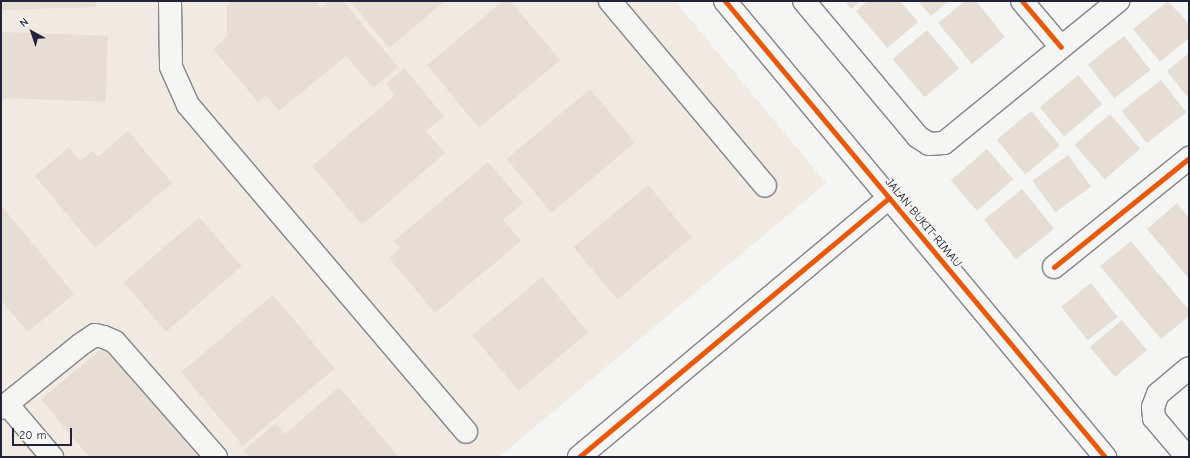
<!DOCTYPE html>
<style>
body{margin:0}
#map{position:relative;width:1190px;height:458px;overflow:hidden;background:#f5f5f3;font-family:"Comic Neue",sans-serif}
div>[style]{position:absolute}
.built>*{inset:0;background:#f1eae2}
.building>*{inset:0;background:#e6ded5;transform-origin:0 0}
.roads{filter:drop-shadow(1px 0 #858589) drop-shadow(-1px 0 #858589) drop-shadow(0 1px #858589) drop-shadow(0 -1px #858589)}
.minor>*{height:22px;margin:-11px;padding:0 11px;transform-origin:11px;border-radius:11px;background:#f5f5f3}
.cycleway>*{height:5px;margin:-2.5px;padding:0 2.5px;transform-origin:2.5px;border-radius:2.5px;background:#e8590c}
span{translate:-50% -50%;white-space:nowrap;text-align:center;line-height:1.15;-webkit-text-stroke:4px #f6f6f2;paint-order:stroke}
.street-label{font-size:12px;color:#22223b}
.frame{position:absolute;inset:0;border:2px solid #22223b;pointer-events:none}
.north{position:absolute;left:12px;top:12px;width:40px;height:40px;-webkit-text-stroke:3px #f6f6f2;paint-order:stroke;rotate:320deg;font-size:11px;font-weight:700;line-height:16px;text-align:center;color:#22223b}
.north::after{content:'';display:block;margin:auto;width:14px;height:18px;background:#22223b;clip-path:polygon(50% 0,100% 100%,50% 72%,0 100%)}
.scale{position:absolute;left:12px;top:428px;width:60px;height:18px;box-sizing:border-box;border:2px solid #22223b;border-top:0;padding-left:5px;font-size:12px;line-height:14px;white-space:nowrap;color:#22223b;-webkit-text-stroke:3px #f6f6f2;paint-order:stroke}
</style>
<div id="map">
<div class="built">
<div style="clip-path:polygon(1px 1px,675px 1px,826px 183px,499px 457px,1px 457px)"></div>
</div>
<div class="building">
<div style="clip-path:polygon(1px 1px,96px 1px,96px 7px,1px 10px)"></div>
<div style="clip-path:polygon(233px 1px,315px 1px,321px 8px,329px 1px,343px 1px,398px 67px,373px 88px,346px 56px,279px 111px,266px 95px,258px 102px,213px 49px,227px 36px,227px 6px)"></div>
<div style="clip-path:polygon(350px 1px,445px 1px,389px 48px)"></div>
<div style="clip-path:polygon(503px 1px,510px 1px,560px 60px,479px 128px,427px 65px)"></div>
<div style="clip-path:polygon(845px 1px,860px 1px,851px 9px)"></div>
<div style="clip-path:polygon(867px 1px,900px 1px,918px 22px,887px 48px,856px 11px)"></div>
<div style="clip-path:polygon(918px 1px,949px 1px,931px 16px)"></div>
<div style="clip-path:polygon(965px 1px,976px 1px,1005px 37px,972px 64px,938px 23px)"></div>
<div style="clip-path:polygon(1168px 1px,1189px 24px,1189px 38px,1160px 62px,1133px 29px)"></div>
<div style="left:927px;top:30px;width:50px;height:45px;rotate:50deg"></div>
<div style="left:1px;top:32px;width:107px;height:66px;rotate:2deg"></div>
<div style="left:1124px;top:36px;width:43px;height:46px;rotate:52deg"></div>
<div style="clip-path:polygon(1189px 53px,1189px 99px,1167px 71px)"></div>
<div style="clip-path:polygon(404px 68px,444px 116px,426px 131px,445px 153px,362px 225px,312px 166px,395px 95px,386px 84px)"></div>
<div style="left:1078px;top:75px;width:38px;height:50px;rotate:50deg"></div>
<div style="left:1161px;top:80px;width:41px;height:50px;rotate:52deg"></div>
<div style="left:590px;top:89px;width:70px;height:109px;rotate:50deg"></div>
<div style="left:1031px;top:111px;width:45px;height:45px;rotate:50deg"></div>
<div style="left:1110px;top:114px;width:46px;height:47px;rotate:49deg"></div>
<div style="clip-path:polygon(128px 131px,172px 183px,95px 248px,35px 176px,69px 147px,80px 161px,93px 151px,98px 157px)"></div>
<div style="left:987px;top:149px;width:40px;height:48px;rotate:49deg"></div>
<div style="left:1068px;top:155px;width:39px;height:44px;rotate:54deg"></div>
<div style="clip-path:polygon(488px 162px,523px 203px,503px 220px,521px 241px,435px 313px,389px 258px,400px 248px,394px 241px)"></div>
<div style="left:648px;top:185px;width:68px;height:97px;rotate:50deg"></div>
<div style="left:1022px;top:189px;width:51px;height:49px;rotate:51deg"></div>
<div style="clip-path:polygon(1177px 203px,1189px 218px,1189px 279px,1147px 229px)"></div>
<div style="clip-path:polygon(1px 205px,74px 294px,28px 332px,1px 300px)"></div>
<div style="left:199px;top:217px;width:65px;height:100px;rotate:49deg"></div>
<div style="clip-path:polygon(1131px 241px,1189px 310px,1189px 316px,1161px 339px,1100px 266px)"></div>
<div style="left:542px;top:277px;width:72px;height:91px;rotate:50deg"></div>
<div style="left:1091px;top:283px;width:43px;height:38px;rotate:52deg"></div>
<div style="left:273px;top:295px;width:96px;height:120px;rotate:50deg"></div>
<div style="left:1122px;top:320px;width:39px;height:42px;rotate:50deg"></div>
<div style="clip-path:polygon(108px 344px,200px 457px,89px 457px,41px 399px)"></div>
<div style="clip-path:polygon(339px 387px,397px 455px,395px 457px,249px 457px,244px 450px,276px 423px,285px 434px)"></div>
</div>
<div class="roads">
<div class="minor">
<div style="left:170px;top:1px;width:66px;rotate:89.1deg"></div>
<div style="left:171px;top:67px;width:42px;rotate:65.9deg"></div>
<div style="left:188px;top:105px;width:429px;rotate:49.6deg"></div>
<div style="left:610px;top:1px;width:241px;rotate:50deg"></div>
<div style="left:725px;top:1px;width:594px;rotate:50.19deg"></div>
<div style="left:804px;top:1px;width:177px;rotate:50deg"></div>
<div style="left:918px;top:137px;width:13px;rotate:32deg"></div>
<div style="left:929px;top:144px;width:15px;rotate:-4deg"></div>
<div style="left:944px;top:143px;width:225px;rotate:-39.2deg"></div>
<div style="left:1022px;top:1px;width:60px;rotate:49.7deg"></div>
<div style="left:1054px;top:267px;width:174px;rotate:-38.9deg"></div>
<div style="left:7px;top:404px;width:94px;rotate:-38.9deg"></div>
<div style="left:80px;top:345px;width:18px;rotate:-34deg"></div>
<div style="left:95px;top:335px;width:9px;rotate:13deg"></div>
<div style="left:104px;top:337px;width:12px;rotate:24deg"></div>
<div style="left:115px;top:342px;width:153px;rotate:48.7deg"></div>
<div style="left:1px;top:408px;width:7px;rotate:-34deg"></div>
<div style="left:7px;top:404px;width:70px;rotate:49.7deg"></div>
<div style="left:579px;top:457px;width:404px;rotate:-39.9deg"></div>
<div style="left:1187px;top:457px;width:51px;rotate:-130.2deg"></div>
<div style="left:1154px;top:418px;width:11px;rotate:-95deg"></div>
<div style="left:1153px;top:407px;width:14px;rotate:-69deg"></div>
<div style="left:1158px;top:394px;width:40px;rotate:-40deg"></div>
</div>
</div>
<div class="cycleway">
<div style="left:725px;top:1px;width:594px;rotate:50.19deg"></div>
<div style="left:1022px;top:1px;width:60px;rotate:49.7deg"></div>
<div style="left:1054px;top:267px;width:174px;rotate:-38.9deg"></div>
<div style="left:579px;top:457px;width:404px;rotate:-39.9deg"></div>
</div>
<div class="street-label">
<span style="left:923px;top:223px;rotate:50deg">JALAN BUKIT RIMAU</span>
</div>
<div class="frame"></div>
<div class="north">N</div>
<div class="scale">20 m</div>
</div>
